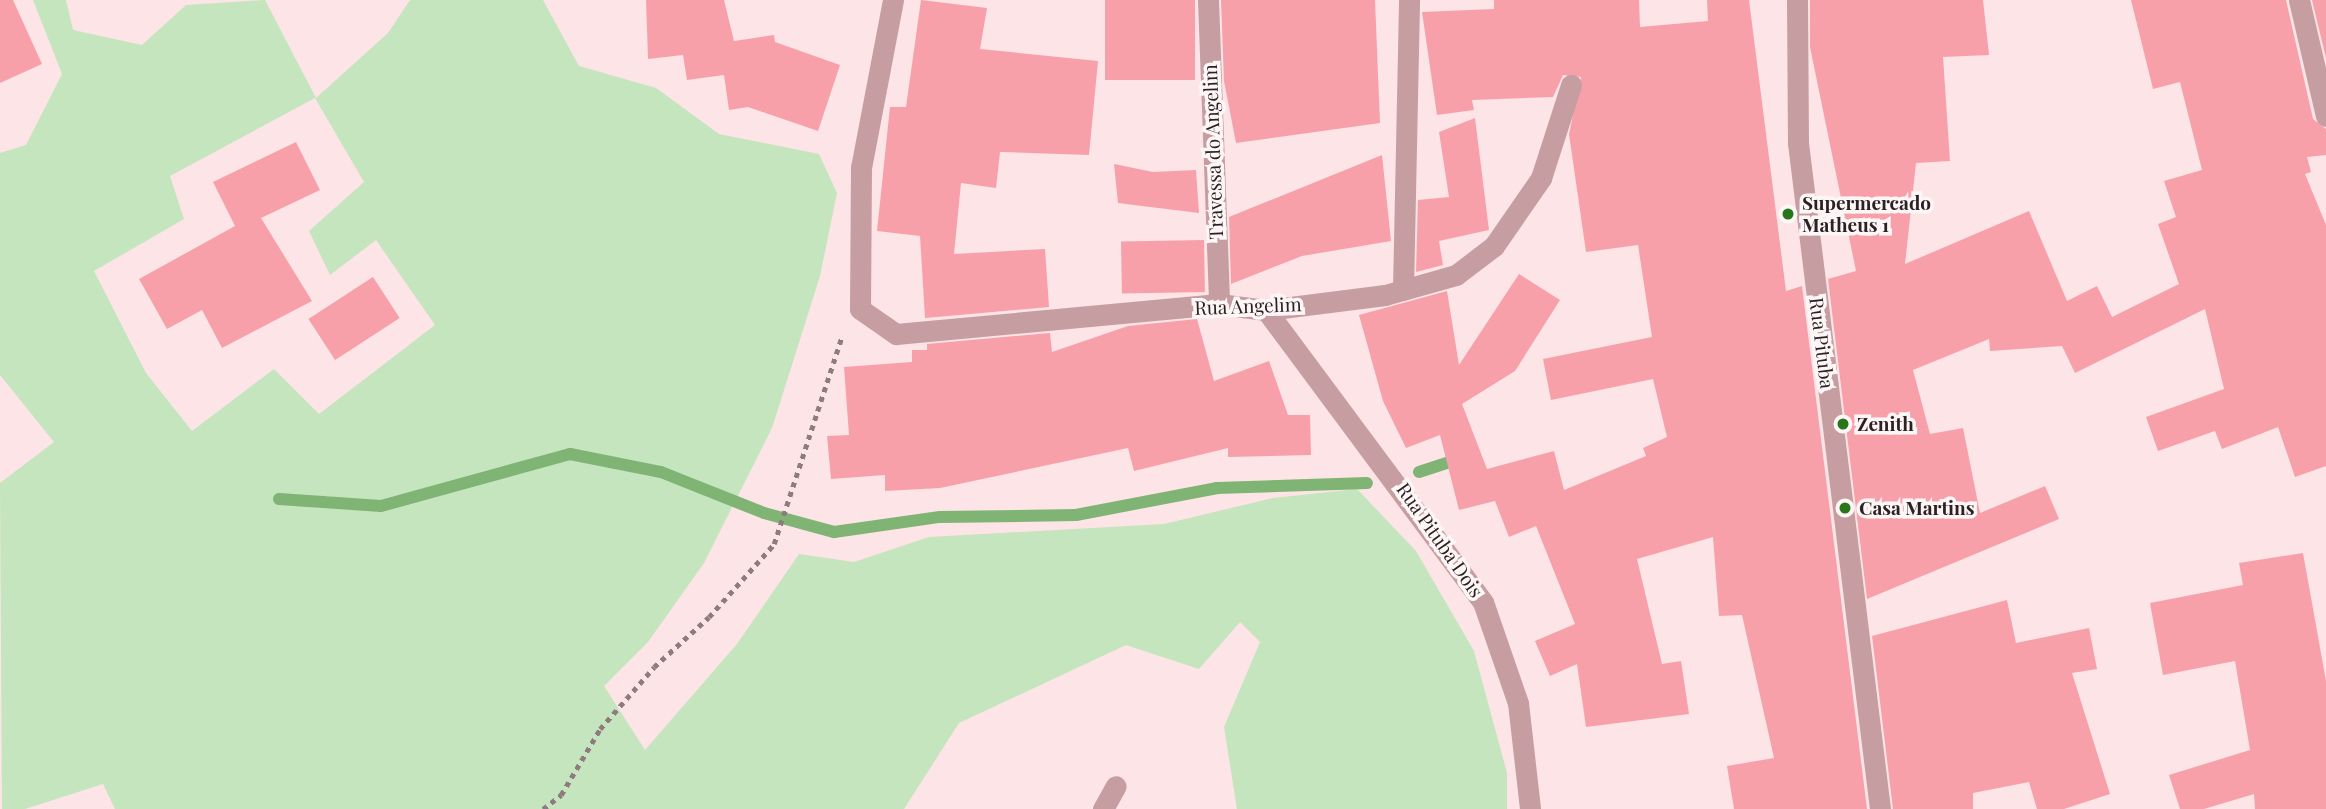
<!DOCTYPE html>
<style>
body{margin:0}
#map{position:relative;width:2326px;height:809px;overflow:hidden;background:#fde4e6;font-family:"Playfair Display",serif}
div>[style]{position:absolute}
.green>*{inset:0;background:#c4e5bd}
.stream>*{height:12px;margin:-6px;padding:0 6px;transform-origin:6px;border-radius:6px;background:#7fb475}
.building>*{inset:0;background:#f8a0aa;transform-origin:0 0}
.path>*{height:4.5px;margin-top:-2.25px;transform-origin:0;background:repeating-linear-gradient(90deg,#8d7b7d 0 5px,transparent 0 10px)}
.minor>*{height:21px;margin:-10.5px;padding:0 10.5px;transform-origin:10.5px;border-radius:10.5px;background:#c69ea1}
.dots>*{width:19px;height:19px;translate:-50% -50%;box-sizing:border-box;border:4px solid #fdf6f7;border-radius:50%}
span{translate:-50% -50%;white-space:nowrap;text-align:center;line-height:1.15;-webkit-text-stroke:7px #fdf6f7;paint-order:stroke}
.street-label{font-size:19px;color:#2c2122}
.poi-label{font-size:19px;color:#2c2122;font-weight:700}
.left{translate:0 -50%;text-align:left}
</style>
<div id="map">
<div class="green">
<div style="clip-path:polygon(evenodd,33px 0,66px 0,73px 30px,142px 45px,186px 5px,265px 0,316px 98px,388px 33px,410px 0,543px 0,579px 66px,656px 88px,719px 134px,819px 154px,837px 193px,820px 276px,772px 428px,704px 563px,648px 642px,604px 686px,645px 750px,737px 644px,799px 554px,854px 562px,929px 537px,1164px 524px,1273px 498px,1357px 489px,1416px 551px,1474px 651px,1507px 773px,1507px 809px,1237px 809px,1224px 727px,1260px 642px,1240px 622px,1199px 669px,1126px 645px,959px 723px,904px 809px,115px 809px,103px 784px,25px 809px,2px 809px,0 483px,54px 442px,0 375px,0 153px,26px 145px,62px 74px,33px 0,315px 98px,364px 182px,309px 231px,330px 275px,376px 240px,435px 325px,319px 414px,274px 369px,192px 431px,146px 373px,94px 271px,184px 219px,170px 176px,315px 98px)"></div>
</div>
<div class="stream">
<div style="left:1419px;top:472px;width:33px;rotate:-18deg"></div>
<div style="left:279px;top:499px;width:102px;rotate:3.9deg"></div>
<div style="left:381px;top:506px;width:196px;rotate:-15.4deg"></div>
<div style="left:570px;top:454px;width:93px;rotate:11.2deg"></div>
<div style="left:661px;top:472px;width:111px;rotate:21.7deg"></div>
<div style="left:764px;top:513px;width:73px;rotate:15.2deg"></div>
<div style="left:834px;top:532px;width:107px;rotate:-8.1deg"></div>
<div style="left:940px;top:517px;width:136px;rotate:-0.8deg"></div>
<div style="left:1076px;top:515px;width:144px;rotate:-10.8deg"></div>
<div style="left:1217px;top:488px;width:150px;rotate:-1.9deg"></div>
</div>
<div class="building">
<div style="clip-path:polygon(0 0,13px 0,42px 64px,0 83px)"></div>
<div style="clip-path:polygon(646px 0,724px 0,734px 41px,774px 35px,775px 42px,840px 65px,818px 131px,748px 107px,729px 110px,724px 75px,687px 80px,683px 55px,648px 59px)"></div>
<div style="clip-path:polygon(921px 0,987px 8px,980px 49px,1098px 61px,1089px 155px,1000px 152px,996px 188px,961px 183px,954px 254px,1045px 249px,1049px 307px,925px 318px,920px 236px,877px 231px,890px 107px,906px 107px)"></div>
<div style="left:1105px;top:0;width:90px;height:80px"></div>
<div style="clip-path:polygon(1221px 0,1375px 0,1380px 123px,1236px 143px,1224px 81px)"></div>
<div style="clip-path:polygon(1494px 0,1639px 0,1640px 27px,1708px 21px,1707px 0,1749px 0,1786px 291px,1802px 286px,1867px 809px,1734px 809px,1727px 766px,1774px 758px,1742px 615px,1719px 616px,1713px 537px,1637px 559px,1662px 664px,1681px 661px,1689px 714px,1586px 727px,1577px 664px,1550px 676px,1535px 641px,1575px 624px,1536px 526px,1509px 537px,1495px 501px,1459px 510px,1440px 435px,1406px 448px,1383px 401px,1359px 315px,1447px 291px,1459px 365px,1519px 274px,1560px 300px,1515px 371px,1462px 404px,1487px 469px,1554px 451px,1564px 490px,1646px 456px,1643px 448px,1667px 437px,1653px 379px,1551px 400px,1543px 359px,1652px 337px,1638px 245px,1586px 252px,1569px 134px,1581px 77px,1563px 75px,1553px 97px,1472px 100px,1474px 110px,1437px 115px,1422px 12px,1494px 9px)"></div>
<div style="clip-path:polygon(1810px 0,1983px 0,1989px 55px,1943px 57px,1950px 161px,1916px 163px,1905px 264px,2029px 211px,2067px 301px,2097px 286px,2112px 317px,2179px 284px,2158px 224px,2176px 217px,2164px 181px,2202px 170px,2180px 82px,2153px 89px,2131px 0,2286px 0,2313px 119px,2326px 129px,2326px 155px,2307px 157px,2311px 172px,2305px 174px,2326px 225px,2326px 466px,2295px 477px,2278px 427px,2222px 449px,2215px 431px,2158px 451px,2146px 417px,2224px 389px,2205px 309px,2075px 373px,2062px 346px,1990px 351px,1989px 339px,1913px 370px,1930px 434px,1963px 428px,1980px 513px,2045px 486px,2059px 519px,1867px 599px,1828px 279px,1856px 271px,1810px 47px)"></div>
<div style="clip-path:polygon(2312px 0,2326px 0,2326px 58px)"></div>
<div style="clip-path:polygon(1475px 118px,1489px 230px,1439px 241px,1443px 265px,1416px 272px,1418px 200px,1449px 197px,1439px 132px)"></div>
<div style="clip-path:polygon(296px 142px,320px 190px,261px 218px,312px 301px,222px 348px,202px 310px,167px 329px,139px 279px,235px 226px,213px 182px)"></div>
<div style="clip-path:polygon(1382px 155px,1391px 241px,1302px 256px,1231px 284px,1229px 217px)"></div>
<div style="clip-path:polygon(1114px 164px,1153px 172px,1196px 170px,1199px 213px,1118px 203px)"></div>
<div style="left:1204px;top:240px;width:52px;height:83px;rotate:89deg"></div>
<div style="left:373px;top:277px;width:49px;height:77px;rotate:57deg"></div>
<div style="clip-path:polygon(1197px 319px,1214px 381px,1269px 361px,1288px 415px,1310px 415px,1311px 455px,1228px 457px,1228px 448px,1134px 471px,1128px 448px,940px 488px,885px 491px,885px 475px,831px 479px,827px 436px,849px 435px,844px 367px,912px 362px,912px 350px,927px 350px,927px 344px,1050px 333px,1052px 352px,1128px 326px)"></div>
<div style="clip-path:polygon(2303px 553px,2326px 681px,2326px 809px,2255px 809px,2254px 794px,2204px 809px,2180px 809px,2169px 775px,2250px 750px,2235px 661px,2163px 675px,2150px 603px,2243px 585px,2239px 563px)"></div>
<div style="clip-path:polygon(2007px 600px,2016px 643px,2089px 628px,2097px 669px,2072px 673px,2110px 794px,2064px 809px,2037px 809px,2029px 782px,1973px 793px,1973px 809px,1893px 809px,1872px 636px)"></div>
</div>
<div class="path">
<div style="left:543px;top:809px;width:23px;rotate:-38deg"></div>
<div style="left:561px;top:795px;width:77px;rotate:-59.4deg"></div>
<div style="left:600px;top:729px;width:82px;rotate:-48.9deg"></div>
<div style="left:654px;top:667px;width:74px;rotate:-42.3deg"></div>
<div style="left:709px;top:617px;width:98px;rotate:-48.3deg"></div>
<div style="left:774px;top:544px;width:219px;rotate:-71.9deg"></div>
</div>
<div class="minor">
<div style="left:893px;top:0;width:170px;rotate:100.8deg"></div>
<div style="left:861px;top:167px;width:142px;rotate:90.4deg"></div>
<div style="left:860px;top:309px;width:44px;rotate:34.8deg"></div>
<div style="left:896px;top:334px;width:324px;rotate:-5.3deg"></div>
<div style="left:1219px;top:304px;width:47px;rotate:7.3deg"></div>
<div style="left:1266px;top:310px;width:120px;rotate:-7.2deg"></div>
<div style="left:1385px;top:295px;width:74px;rotate:-15.7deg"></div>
<div style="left:1456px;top:275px;width:48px;rotate:-37.3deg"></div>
<div style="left:1494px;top:246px;width:83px;rotate:-55.3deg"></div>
<div style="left:1541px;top:178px;width:98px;rotate:-72.1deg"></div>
<div style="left:1208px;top:0;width:304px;rotate:87.9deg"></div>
<div style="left:1797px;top:0;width:143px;rotate:89.6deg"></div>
<div style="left:1798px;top:143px;width:671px;rotate:82.98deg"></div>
<div style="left:2299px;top:0;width:119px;rotate:76.9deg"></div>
<div style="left:1403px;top:290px;width:290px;rotate:-88.8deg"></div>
<div style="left:1266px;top:310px;width:364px;rotate:53.4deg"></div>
<div style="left:1483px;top:602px;width:107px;rotate:70.9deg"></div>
<div style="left:1518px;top:703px;width:107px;rotate:83.5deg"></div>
<div style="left:1103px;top:809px;width:26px;rotate:-61deg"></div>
</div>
<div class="dots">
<div style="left:1788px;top:214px;background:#29751a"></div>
<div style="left:1843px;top:424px;background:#29751a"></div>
<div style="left:1845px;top:508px;background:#29751a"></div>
</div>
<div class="street-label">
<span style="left:1213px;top:152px;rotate:-92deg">Travessa do Angelim</span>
<span style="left:1248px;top:306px;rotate:-2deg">Rua Angelim</span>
<span style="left:1822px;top:343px;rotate:83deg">Rua Pituba</span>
<span style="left:1440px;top:540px;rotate:55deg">Rua Pituba Dois</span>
</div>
<div class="poi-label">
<span class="left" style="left:1802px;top:214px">Supermercado<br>Matheus 1</span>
<span class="left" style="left:1857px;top:424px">Zenith</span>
<span class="left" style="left:1859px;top:508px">Casa Martins</span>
</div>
</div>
